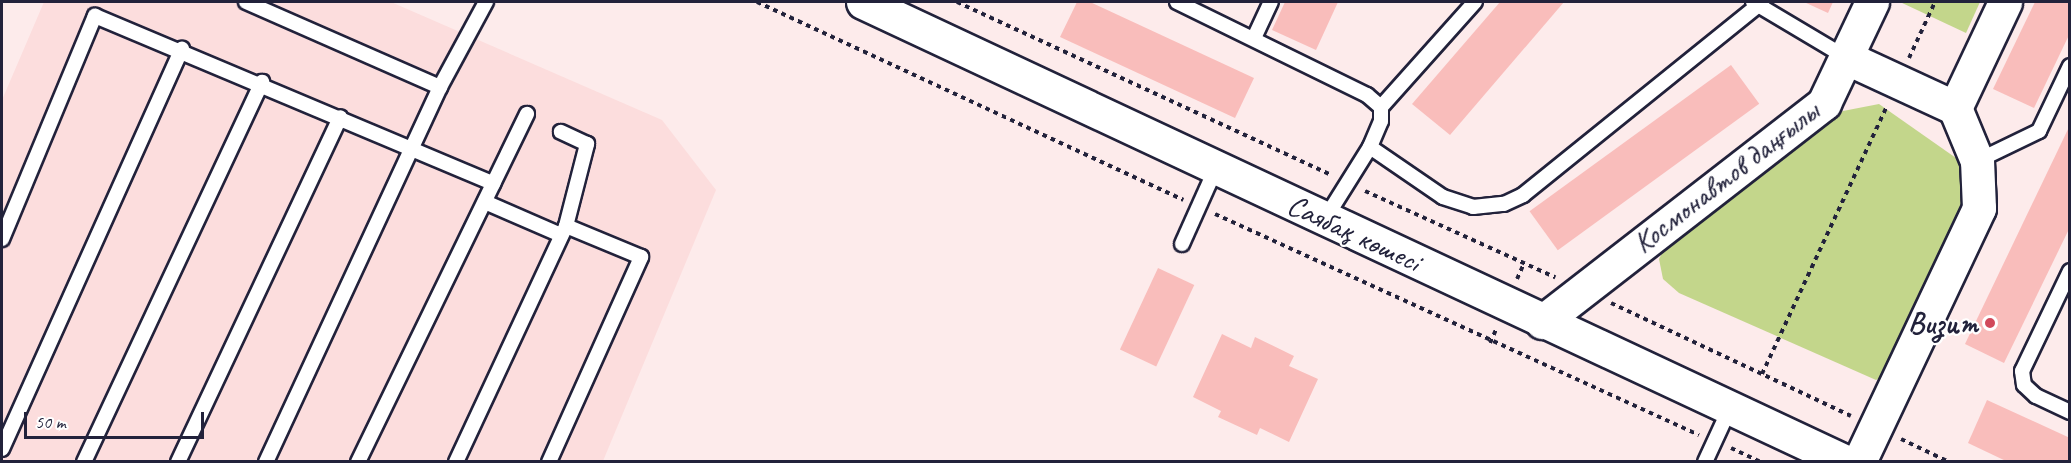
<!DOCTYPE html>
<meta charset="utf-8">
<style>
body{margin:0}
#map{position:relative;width:2071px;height:463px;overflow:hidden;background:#fdebeb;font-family:Caveat,sans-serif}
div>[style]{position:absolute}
.built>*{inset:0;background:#fcdddd}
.green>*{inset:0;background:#c3d68b}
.building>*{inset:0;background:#f9bdbb;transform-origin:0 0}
.path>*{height:4px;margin-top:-2px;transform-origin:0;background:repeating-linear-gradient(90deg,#22223b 0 4.5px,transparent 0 9px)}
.roads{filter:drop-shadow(2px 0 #22223b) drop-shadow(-2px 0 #22223b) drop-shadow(0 2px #22223b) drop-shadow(0 -2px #22223b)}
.service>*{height:14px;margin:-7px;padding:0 7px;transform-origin:7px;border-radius:7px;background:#fff}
.tertiary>*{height:33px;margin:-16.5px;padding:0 16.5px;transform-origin:16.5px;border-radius:16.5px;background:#fff}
.dots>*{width:16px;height:16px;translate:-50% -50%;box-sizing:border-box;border:3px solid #fff;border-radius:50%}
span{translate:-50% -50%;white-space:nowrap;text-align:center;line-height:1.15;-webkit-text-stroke:4.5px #fff;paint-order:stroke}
.street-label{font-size:30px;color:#22223b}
.poi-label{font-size:30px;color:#22223b;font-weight:700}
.right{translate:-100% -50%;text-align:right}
.frame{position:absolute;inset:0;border:3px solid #22223b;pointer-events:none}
.scale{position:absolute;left:24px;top:412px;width:180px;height:27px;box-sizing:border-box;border:3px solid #22223b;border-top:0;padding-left:8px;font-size:18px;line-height:21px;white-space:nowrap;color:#22223b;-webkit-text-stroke:4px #fff;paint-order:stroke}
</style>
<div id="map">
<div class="built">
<div style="clip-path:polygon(44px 2px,391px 2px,662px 120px,716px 190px,603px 461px,2px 462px,2px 100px)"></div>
</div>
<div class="green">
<div style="clip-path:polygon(1900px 2px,1980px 2px,1966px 33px)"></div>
<div style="clip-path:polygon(1879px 104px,1956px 158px,1969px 185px,1964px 211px,1895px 370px,1876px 380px,1679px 293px,1663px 279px,1659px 259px,1667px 244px,1843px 111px)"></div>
</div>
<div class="building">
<div style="clip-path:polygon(1077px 2px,1090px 2px,1254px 78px,1235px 118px,1060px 37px)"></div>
<div style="clip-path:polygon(1285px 2px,1338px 2px,1316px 50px,1272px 30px)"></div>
<div style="clip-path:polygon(1500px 2px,1564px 2px,1450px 135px,1412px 104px)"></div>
<div style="clip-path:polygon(1804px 2px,1833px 2px,1828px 13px)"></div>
<div style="clip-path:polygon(2035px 2px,2070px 2px,2070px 33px,2034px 108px,1993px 89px)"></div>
<div style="left:1731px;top:65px;width:48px;height:249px;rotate:54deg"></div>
<div style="clip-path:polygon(2070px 125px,2070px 227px,2004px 363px,1965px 344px)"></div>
<div style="left:1158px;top:268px;width:40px;height:90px;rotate:25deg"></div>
<div style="clip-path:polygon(1222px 334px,1251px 348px,1255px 337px,1294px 356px,1289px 366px,1318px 379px,1289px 442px,1260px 428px,1257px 435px,1218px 417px,1221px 411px,1193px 397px)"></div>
<div style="clip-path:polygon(1987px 400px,2070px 438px,2070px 462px,2008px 462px,1968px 443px)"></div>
</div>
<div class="path">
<div style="left:757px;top:2px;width:470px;rotate:24.9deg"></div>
<div style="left:957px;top:2px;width:412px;rotate:24.8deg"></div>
<div style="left:1909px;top:58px;width:62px;rotate:-65.1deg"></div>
<div style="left:1365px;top:191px;width:209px;rotate:24.4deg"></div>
<div style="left:1215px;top:214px;width:532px;rotate:24.54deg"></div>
<div style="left:1517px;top:279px;width:17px;rotate:-66deg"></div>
<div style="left:1611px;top:303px;width:265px;rotate:25.2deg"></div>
<div style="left:1490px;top:343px;width:17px;rotate:-66deg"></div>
<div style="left:1762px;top:374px;width:296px;rotate:-65deg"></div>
<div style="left:1901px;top:439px;width:53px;rotate:25.6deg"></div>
<div style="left:1731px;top:448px;width:33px;rotate:25deg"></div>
</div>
<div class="roads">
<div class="service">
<div style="left:246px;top:2px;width:212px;rotate:23.7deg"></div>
<div style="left:1177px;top:2px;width:212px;rotate:26.1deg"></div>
<div style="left:1367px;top:95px;width:18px;rotate:41deg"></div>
<div style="left:1381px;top:107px;width:14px;rotate:90deg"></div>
<div style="left:1381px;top:121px;width:28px;rotate:113deg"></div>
<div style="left:1370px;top:147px;width:85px;rotate:122deg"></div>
<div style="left:1753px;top:2px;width:109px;rotate:30.8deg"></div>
<div style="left:1254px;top:38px;width:40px;rotate:-65deg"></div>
<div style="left:1381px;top:107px;width:141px;rotate:-48.2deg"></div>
<div style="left:1370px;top:147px;width:88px;rotate:34.4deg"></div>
<div style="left:1443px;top:197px;width:32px;rotate:18deg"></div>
<div style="left:1473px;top:207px;width:31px;rotate:-6deg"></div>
<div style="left:1504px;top:204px;width:21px;rotate:-25deg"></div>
<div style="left:1523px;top:195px;width:307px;rotate:-38.9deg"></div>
<div style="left:1977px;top:161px;width:69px;rotate:-25.8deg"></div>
<div style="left:2039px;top:131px;width:72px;rotate:-64.5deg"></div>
<div style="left:485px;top:202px;width:83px;rotate:23.5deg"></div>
<div style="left:2px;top:239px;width:242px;rotate:-67.4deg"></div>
<div style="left:95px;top:16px;width:432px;rotate:22.8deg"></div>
<div style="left:1182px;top:244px;width:83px;rotate:-65.9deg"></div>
<div style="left:2070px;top:271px;width:111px;rotate:115.6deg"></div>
<div style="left:2022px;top:371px;width:14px;rotate:82deg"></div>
<div style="left:2024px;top:385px;width:16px;rotate:43deg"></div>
<div style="left:2036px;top:396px;width:38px;rotate:25deg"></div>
<div style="left:2px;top:449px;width:439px;rotate:-65.8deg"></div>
<div style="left:84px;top:462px;width:420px;rotate:-64.9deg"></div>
<div style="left:178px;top:462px;width:381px;rotate:-64.8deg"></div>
<div style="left:266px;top:462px;width:413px;rotate:-65.1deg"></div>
<div style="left:440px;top:87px;width:97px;rotate:-61.6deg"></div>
<div style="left:358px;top:462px;width:387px;rotate:-64.1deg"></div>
<div style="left:456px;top:462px;width:260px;rotate:-65deg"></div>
<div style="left:566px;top:226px;width:85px;rotate:-75.6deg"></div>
<div style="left:587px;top:144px;width:29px;rotate:-155deg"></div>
<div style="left:549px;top:462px;width:225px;rotate:-65.8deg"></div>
<div style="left:641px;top:257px;width:81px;rotate:-157.5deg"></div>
<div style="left:1705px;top:462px;width:60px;rotate:-65.2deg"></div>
</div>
<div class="tertiary">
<div style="left:863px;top:2px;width:1085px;rotate:25.08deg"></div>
<div style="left:1847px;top:58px;width:119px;rotate:24.8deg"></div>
<div style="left:1542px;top:322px;width:357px;rotate:-37.8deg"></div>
<div style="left:1824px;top:103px;width:112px;rotate:-64.6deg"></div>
<div style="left:1859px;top:462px;width:281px;rotate:-64.7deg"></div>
<div style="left:1979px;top:208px;width:47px;rotate:-92.4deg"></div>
<div style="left:1977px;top:161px;width:57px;rotate:-112.5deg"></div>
<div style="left:1955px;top:108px;width:117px;rotate:-64.7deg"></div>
</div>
</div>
<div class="dots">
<div style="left:1990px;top:323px;background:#d1495b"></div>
</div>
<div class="street-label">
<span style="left:1726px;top:177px;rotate:-38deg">Космонавтов даңғылы</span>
<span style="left:1354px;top:233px;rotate:25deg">Саябақ көшесі</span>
</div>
<div class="poi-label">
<span class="right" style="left:1978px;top:323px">Визит</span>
</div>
<div class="frame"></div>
<div class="scale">50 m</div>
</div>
